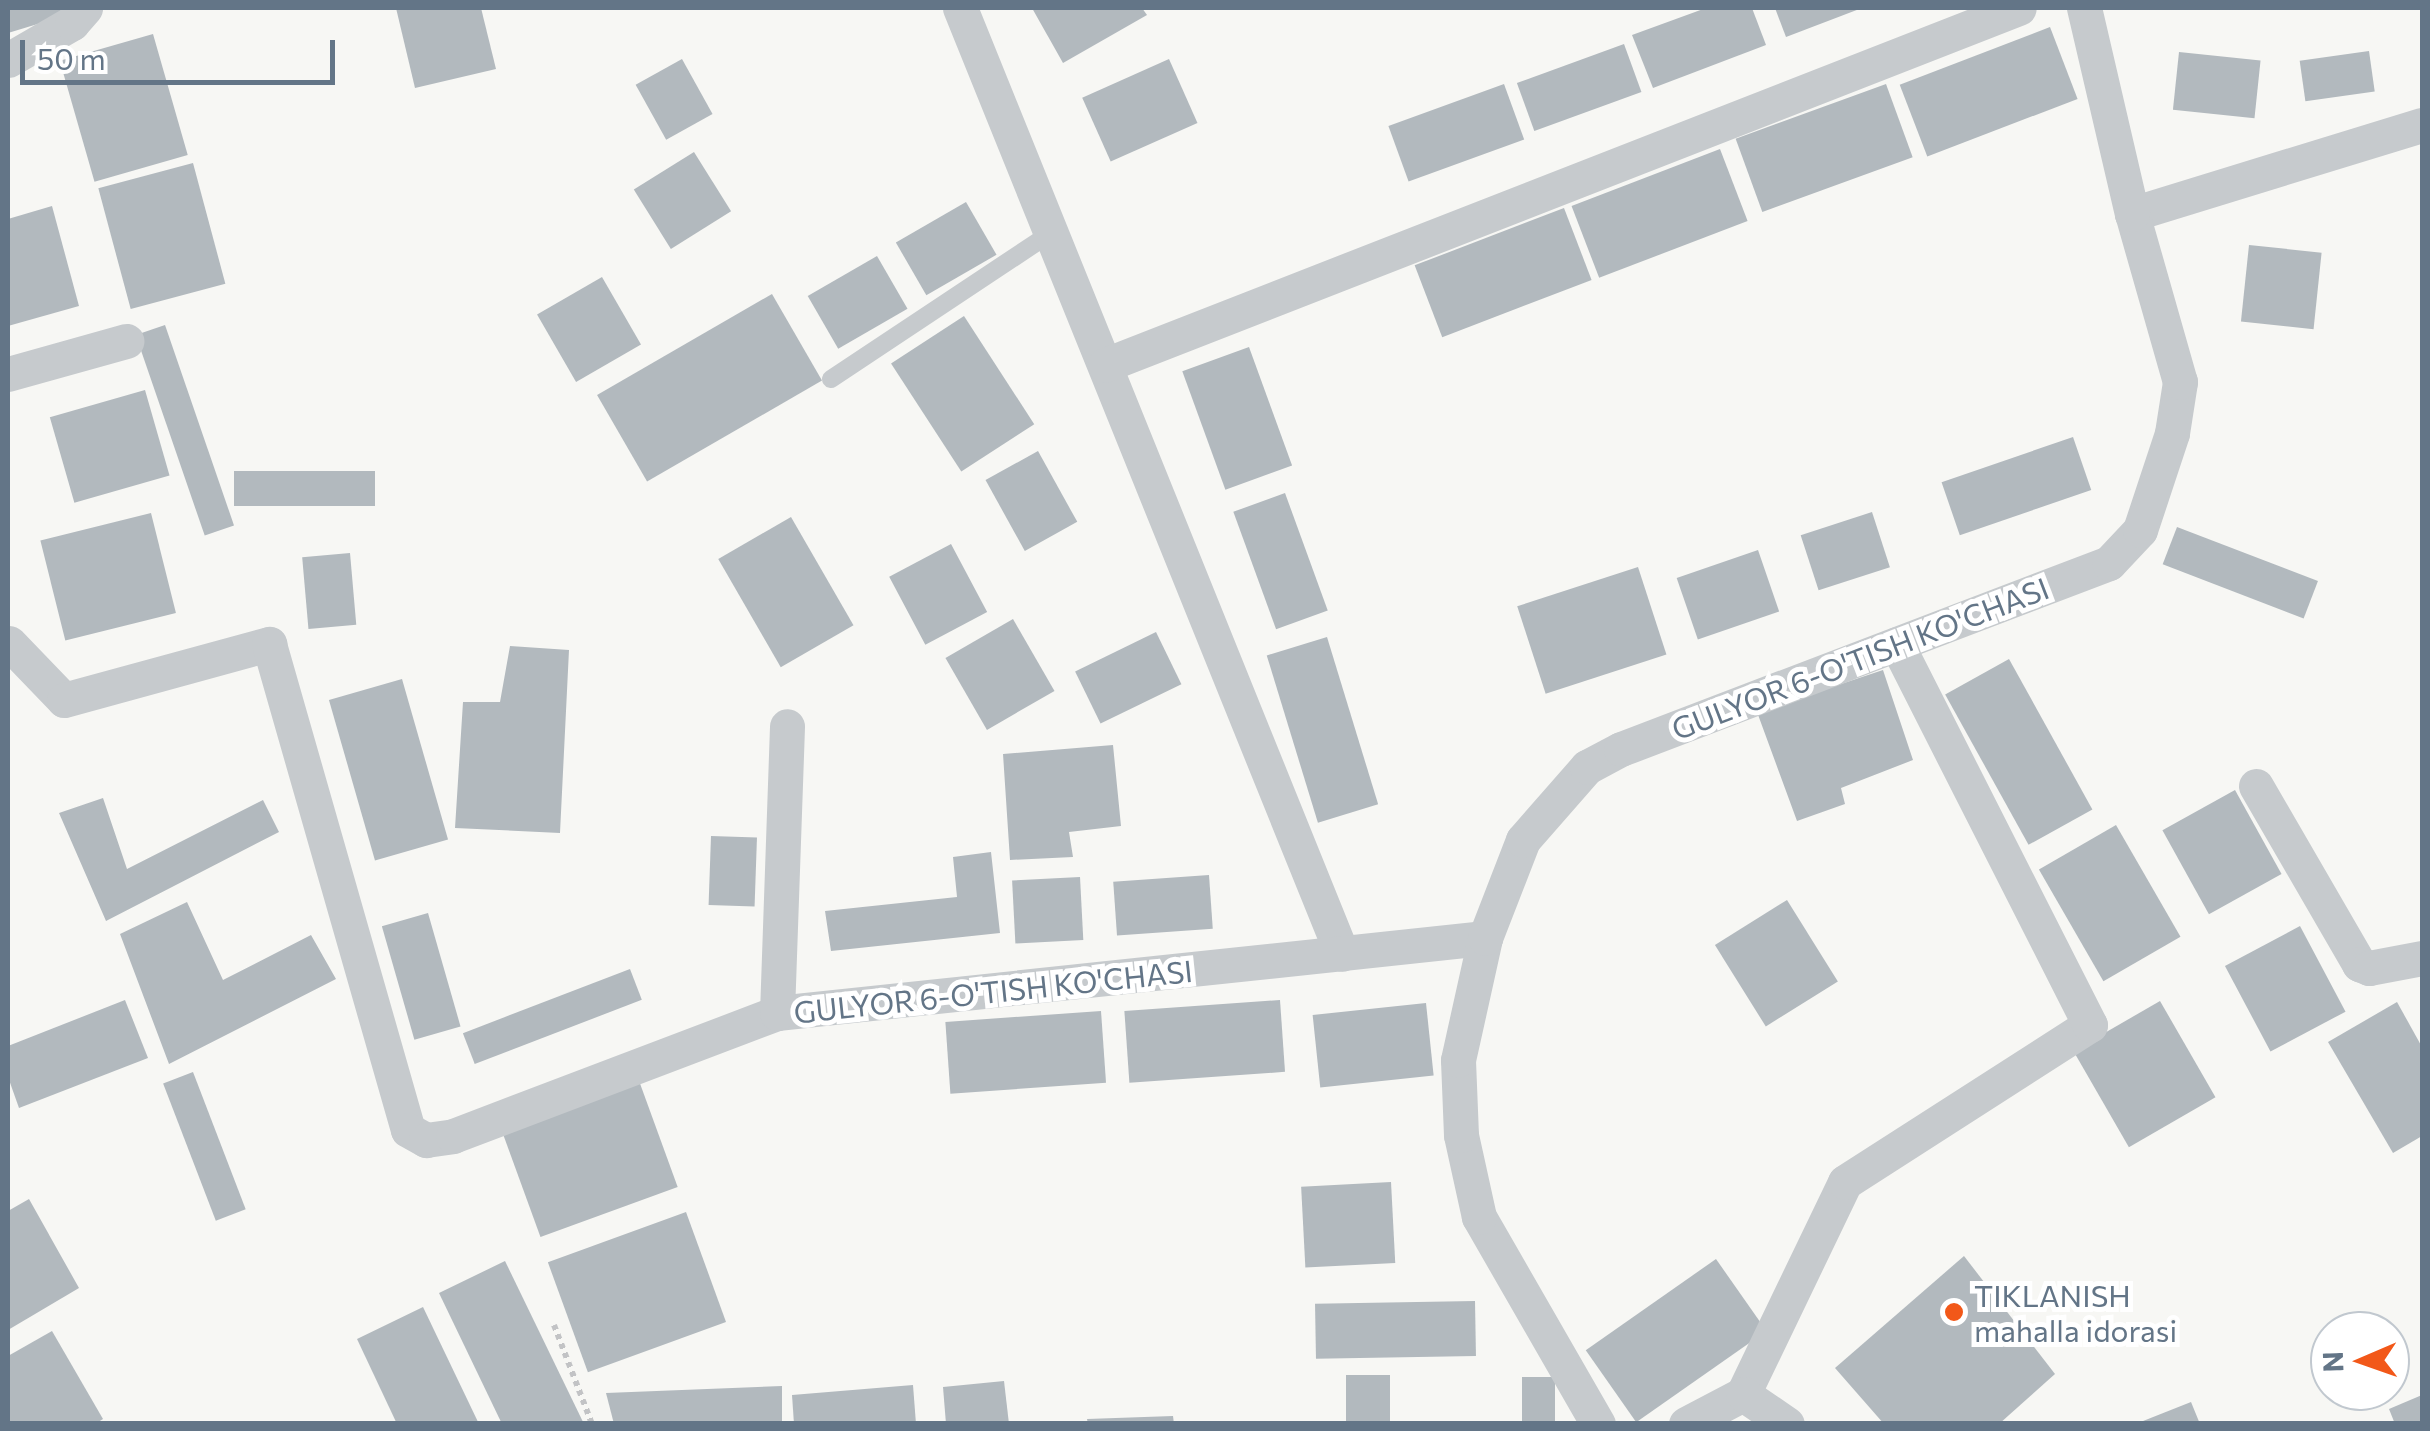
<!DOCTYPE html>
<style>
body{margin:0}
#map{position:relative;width:2430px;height:1431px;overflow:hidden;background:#f7f7f4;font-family:Commissioner,sans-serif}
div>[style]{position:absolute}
.building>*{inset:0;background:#b2b9be;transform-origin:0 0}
.path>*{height:6px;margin-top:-3px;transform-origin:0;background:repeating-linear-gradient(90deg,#c2c3c5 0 5px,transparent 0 10px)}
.service>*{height:18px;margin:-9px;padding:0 9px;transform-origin:9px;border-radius:9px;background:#c6cacd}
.minor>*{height:35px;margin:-17.5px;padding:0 17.5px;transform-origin:17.5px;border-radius:17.5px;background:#c6cacd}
.dots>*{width:28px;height:28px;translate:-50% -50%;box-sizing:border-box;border:5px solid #fff;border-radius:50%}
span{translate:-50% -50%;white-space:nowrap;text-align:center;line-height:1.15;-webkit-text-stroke:10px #fff;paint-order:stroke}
.street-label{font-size:30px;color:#637587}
.poi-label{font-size:30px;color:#637587}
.left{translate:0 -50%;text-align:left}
.frame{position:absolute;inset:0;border:10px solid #637587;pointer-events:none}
.north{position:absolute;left:2310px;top:1311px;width:100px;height:100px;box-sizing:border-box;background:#fff;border:2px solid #c1c8cf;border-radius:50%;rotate:268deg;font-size:28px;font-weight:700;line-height:40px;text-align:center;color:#637587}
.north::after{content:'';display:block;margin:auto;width:35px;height:45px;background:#f25819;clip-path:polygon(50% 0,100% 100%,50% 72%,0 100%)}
.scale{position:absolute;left:20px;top:40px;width:315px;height:45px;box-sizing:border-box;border:5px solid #637587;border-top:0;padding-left:12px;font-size:30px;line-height:35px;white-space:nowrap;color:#637587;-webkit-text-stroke:8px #fff;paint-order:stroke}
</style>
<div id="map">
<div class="building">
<div style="clip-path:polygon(8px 8px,62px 8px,64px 16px,8px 33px)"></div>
<div style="clip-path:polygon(396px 8px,481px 8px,496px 69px,415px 88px)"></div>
<div style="clip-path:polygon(1032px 8px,1142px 8px,1147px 15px,1063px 63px)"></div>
<div style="clip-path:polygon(1706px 8px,1752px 8px,1766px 45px,1653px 88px,1632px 35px)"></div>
<div style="clip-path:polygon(1775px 8px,1862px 8px,1786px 37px)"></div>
<div style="left:2050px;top:27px;width:77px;height:161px;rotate:69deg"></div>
<div style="left:153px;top:34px;width:126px;height:97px;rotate:74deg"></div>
<div style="left:1624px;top:44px;width:51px;height:114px;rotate:70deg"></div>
<div style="left:2369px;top:51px;width:41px;height:70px;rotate:82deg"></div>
<div style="left:2179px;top:52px;width:82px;height:58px;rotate:6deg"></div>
<div style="left:682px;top:59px;width:63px;height:53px;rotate:61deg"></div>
<div style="left:1169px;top:59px;width:70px;height:95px;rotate:66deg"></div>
<div style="left:1504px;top:84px;width:59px;height:123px;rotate:70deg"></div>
<div style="left:1886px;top:84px;width:78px;height:160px;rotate:70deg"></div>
<div style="left:1720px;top:149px;width:77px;height:159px;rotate:69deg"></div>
<div style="left:694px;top:152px;width:70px;height:71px;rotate:58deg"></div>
<div style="left:193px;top:163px;width:125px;height:98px;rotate:75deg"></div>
<div style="left:966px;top:202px;width:61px;height:81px;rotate:60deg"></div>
<div style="clip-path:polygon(52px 206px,79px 306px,8px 326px,8px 219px)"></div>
<div style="left:1564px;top:208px;width:77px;height:160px;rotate:69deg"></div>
<div style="left:2249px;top:245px;width:73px;height:77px;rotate:6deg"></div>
<div style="left:877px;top:256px;width:61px;height:80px;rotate:60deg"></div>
<div style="left:602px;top:277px;width:78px;height:75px;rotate:60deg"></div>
<div style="left:772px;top:294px;width:100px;height:202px;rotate:60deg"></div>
<div style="left:964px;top:316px;width:129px;height:87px;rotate:57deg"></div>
<div style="left:165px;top:325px;width:212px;height:31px;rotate:71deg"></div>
<div style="left:1249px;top:347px;width:126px;height:71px;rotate:70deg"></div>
<div style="left:145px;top:390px;width:89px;height:99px;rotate:74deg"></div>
<div style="left:2073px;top:437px;width:56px;height:139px;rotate:71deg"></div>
<div style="left:1038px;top:451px;width:81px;height:60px;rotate:61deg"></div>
<div style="left:234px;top:471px;width:141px;height:35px"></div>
<div style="left:1285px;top:493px;width:125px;height:55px;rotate:70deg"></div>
<div style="left:1872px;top:512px;width:58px;height:75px;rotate:72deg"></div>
<div style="left:151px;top:513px;width:103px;height:114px;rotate:76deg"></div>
<div style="left:791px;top:517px;width:125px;height:84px;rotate:60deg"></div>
<div style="left:2177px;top:527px;width:151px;height:40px;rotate:21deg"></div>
<div style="left:951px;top:544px;width:77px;height:70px;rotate:62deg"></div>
<div style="left:1758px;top:550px;width:65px;height:86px;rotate:71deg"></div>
<div style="left:350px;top:553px;width:72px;height:48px;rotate:85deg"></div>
<div style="left:1638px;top:567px;width:92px;height:127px;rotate:72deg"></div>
<div style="left:1013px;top:619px;width:83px;height:78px;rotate:60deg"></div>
<div style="left:1156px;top:632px;width:58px;height:90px;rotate:64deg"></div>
<div style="left:1327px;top:637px;width:175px;height:63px;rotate:73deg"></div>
<div style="clip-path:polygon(510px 646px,569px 650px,560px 833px,455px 828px,463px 702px,500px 702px)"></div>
<div style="left:2009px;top:659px;width:172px;height:73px;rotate:61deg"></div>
<div style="clip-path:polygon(1883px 670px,1913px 760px,1841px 788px,1845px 804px,1797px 821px,1757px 712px)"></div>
<div style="left:402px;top:679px;width:167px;height:76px;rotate:74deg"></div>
<div style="clip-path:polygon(1113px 745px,1121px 826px,1069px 832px,1073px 857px,1010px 860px,1003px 754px)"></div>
<div style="left:2235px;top:790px;width:96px;height:83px;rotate:61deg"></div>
<div style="clip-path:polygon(103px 798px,127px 869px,263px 800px,279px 832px,106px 921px,59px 813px)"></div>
<div style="left:2116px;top:825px;width:129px;height:89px;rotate:60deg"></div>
<div style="left:711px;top:836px;width:46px;height:69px;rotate:2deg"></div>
<div style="clip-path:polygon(991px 852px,1000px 933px,831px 951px,825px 911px,957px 897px,953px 857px)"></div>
<div style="left:1209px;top:875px;width:54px;height:96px;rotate:86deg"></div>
<div style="left:1080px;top:877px;width:63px;height:68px;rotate:87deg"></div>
<div style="left:1787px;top:900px;width:96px;height:85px;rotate:58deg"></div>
<div style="clip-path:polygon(187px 902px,223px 980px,311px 935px,336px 979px,169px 1064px,120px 934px)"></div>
<div style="left:428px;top:913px;width:118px;height:48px;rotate:74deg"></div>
<div style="left:2300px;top:926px;width:97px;height:85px;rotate:62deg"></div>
<div style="left:630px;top:969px;width:33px;height:179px;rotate:69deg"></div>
<div style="clip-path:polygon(125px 1000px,148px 1058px,19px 1108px,8px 1077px,8px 1046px)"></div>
<div style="left:1280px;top:1000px;width:72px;height:156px;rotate:86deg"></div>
<div style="left:2160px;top:1001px;width:111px;height:100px;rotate:60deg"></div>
<div style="clip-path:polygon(2397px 1002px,2422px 1047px,2422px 1136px,2393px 1153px,2328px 1042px)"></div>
<div style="left:1426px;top:1003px;width:73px;height:114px;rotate:84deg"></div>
<div style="left:1101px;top:1011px;width:72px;height:156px;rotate:86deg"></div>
<div style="left:193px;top:1072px;width:147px;height:32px;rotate:69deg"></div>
<div style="left:638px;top:1078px;width:116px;height:146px;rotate:70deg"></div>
<div style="left:1391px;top:1182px;width:81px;height:90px;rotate:87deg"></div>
<div style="clip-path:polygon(29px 1199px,79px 1288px,8px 1330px,8px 1211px)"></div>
<div style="left:686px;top:1212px;width:117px;height:147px;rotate:70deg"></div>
<div style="clip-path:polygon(1964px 1256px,2055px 1374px,1999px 1424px,1884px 1424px,1835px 1368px)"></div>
<div style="left:1716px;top:1259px;width:88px;height:159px;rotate:55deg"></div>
<div style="clip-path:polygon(505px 1261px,584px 1424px,502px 1424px,439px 1293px)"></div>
<div style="left:1475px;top:1301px;width:55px;height:160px;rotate:89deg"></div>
<div style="clip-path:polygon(423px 1307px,479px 1424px,397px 1424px,357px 1339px)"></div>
<div style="clip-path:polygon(52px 1331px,103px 1419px,95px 1424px,8px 1424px,8px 1356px)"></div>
<div style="left:1346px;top:1375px;width:44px;height:49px"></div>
<div style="left:1555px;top:1377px;width:47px;height:33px;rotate:90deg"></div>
<div style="clip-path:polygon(1004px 1381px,1009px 1424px,946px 1424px,943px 1387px)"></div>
<div style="clip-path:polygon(913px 1385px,916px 1424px,794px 1424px,792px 1395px)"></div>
<div style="clip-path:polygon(782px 1386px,782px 1424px,614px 1424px,606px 1393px)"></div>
<div style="clip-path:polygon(2422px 1395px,2422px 1424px,2395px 1424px,2389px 1409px)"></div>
<div style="clip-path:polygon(2191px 1402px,2200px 1424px,2138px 1424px,2138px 1423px)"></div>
<div style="clip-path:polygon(1173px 1416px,1174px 1424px,1088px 1424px,1087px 1419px)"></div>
</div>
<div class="path">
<div style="left:554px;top:1325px;width:106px;rotate:69deg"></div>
</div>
<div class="service">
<div style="left:831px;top:379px;width:264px;rotate:-33.6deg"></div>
</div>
<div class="minor">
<div style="left:960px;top:8px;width:1020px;rotate:68.01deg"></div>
<div style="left:8px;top:60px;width:74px;rotate:-30deg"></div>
<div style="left:72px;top:23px;width:20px;rotate:-49deg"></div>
<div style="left:2132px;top:214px;width:303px;rotate:-17.1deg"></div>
<div style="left:1105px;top:365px;width:981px;rotate:-21.34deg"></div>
<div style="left:8px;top:374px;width:123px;rotate:-15.6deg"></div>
<div style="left:9px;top:643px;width:79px;rotate:46deg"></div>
<div style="left:64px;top:700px;width:213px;rotate:-15.3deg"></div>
<div style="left:269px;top:644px;width:505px;rotate:74.04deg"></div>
<div style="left:408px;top:1130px;width:21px;rotate:29deg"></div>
<div style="left:426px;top:1140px;width:27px;rotate:-8deg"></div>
<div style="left:453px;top:1136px;width:347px;rotate:-20.8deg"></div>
<div style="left:777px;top:1013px;width:712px;rotate:-6.05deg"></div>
<div style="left:2256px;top:786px;width:206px;rotate:59.9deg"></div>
<div style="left:2359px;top:964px;width:11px;rotate:22deg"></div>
<div style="left:2369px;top:968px;width:54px;rotate:-10.7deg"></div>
<div style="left:777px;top:1013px;width:287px;rotate:-88deg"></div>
<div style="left:1743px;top:1394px;width:235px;rotate:-64.3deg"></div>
<div style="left:1845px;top:1182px;width:291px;rotate:-32.7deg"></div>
<div style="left:2090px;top:1025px;width:427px;rotate:-116.9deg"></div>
<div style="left:1598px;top:1424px;width:239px;rotate:-119.9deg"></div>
<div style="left:1479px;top:1217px;width:84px;rotate:-102.4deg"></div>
<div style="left:1461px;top:1135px;width:75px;rotate:-92.3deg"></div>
<div style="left:1458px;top:1060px;width:125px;rotate:-77.5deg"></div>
<div style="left:1485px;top:938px;width:105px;rotate:-68.8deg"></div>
<div style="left:1523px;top:840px;width:97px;rotate:-48.8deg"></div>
<div style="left:1587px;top:767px;width:38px;rotate:-28deg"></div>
<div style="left:1621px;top:749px;width:522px;rotate:-20.86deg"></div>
<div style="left:2109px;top:563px;width:45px;rotate:-46.8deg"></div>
<div style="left:2140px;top:530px;width:102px;rotate:-71.7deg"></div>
<div style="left:2172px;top:433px;width:52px;rotate:-81.1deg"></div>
<div style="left:2180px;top:382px;width:175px;rotate:-105.9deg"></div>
<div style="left:2132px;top:214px;width:212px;rotate:-103.1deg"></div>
<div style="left:1686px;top:1424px;width:64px;rotate:-27.8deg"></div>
<div style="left:1743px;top:1394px;width:53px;rotate:34.3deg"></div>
</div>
<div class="dots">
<div style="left:1954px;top:1312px;background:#f25819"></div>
</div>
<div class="street-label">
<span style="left:1860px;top:658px;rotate:-21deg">GULYOR 6-O'TISH KO'CHASI</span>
<span style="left:993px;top:991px;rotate:-6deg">GULYOR 6-O'TISH KO'CHASI</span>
</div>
<div class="poi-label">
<span class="left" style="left:1974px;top:1312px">TIKLANISH<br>mahalla idorasi</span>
</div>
<div class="frame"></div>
<div class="north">N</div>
<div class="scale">50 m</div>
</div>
